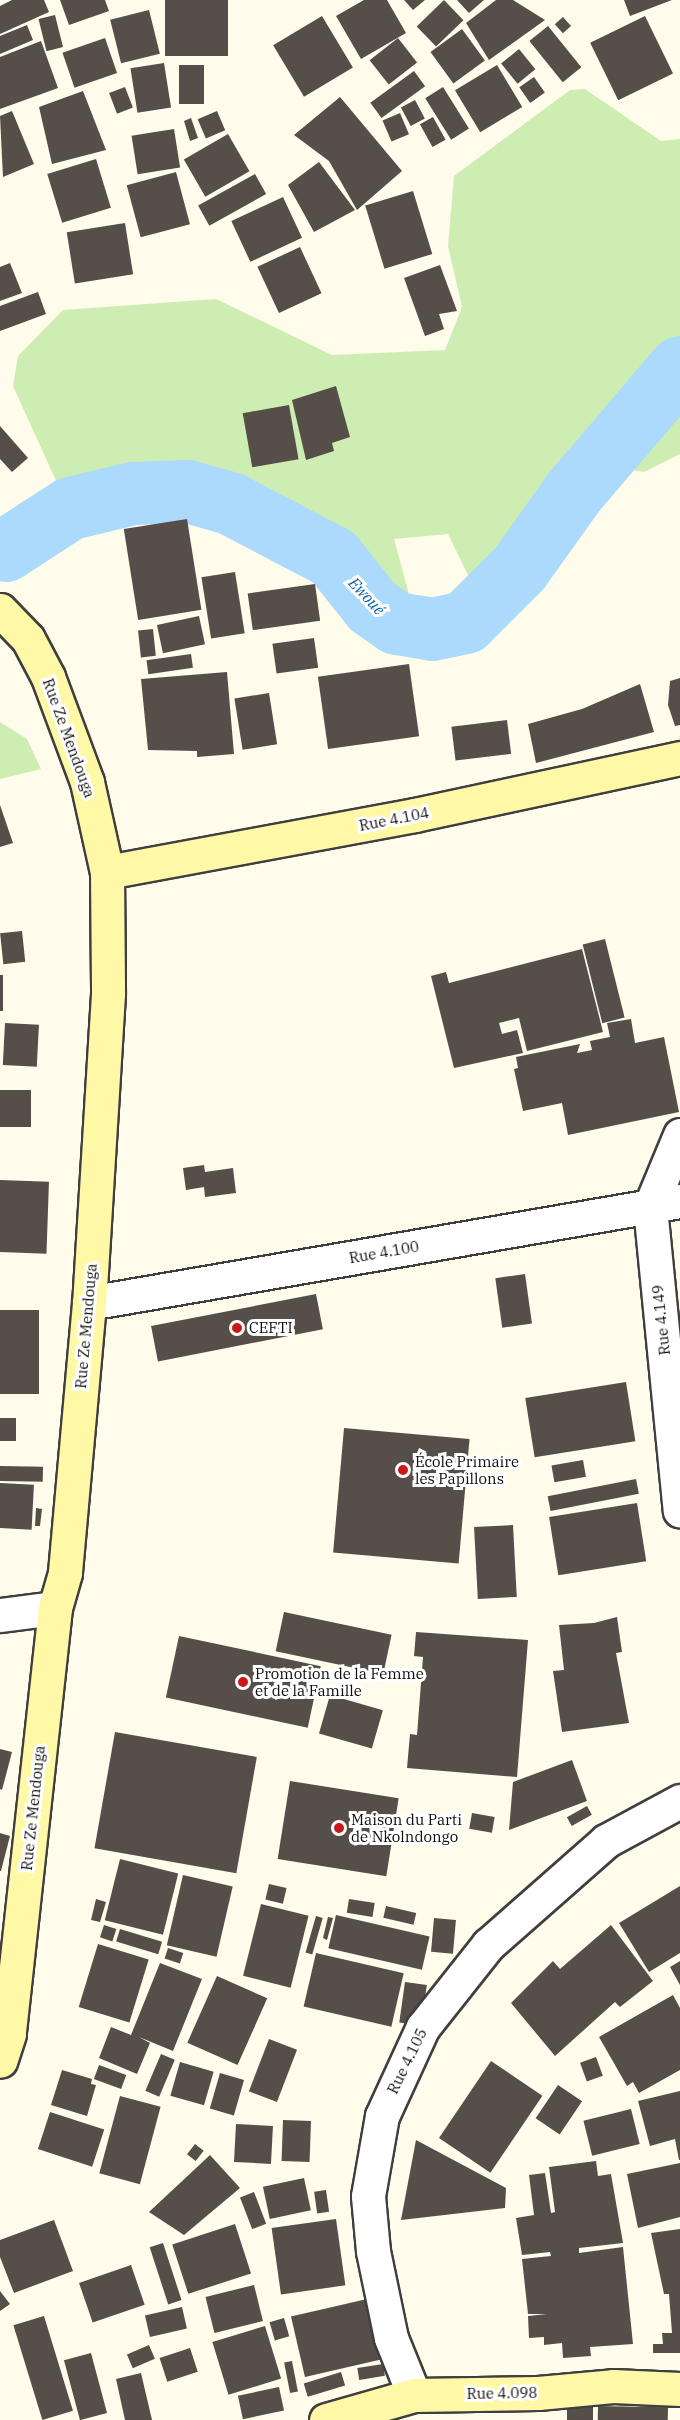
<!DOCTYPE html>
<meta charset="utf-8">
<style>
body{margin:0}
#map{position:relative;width:680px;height:2420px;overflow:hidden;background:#fffcec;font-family:"IBM Plex Serif",serif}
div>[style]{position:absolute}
.green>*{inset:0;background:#ceedb2}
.river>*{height:63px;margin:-31.5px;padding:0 31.5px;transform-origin:31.5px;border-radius:31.5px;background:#abdafc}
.building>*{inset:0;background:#564e48;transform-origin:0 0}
.roads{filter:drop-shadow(2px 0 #3f3f3f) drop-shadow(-2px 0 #3f3f3f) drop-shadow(0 2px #3f3f3f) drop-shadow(0 -2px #3f3f3f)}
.street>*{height:33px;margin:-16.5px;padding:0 16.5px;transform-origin:16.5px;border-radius:16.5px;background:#fff}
.secondary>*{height:33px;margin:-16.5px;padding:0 16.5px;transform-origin:16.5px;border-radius:16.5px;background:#fff9a7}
.dots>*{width:16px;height:16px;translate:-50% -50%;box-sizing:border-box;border:3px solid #fff;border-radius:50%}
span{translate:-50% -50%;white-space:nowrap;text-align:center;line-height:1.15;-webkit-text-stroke:6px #fff;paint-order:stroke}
.street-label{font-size:15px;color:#0c0c0c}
.poi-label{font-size:15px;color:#0c0c0c}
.left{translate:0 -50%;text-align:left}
.water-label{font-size:16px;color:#0a5eaa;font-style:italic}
</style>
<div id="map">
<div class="green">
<div style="clip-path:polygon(585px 89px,661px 141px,680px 139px,680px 454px,644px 472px,596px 464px,565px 472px,469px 577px,448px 534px,394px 539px,412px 605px,390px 613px,321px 538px,200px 487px,137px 486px,67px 505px,13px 386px,18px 356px,63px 310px,216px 299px,332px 355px,445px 350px,462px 307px,448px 246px,454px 176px,570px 90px)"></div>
<div style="clip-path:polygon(0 722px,27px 739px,41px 769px,0 779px)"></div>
</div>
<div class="river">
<div style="left:5px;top:550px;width:77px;rotate:-32.9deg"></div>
<div style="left:70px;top:508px;width:65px;rotate:-13.4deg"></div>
<div style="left:133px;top:493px;width:54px;rotate:-2.1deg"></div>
<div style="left:187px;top:491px;width:45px;rotate:15.6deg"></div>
<div style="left:230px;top:503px;width:116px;rotate:27.7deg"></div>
<div style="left:333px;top:557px;width:63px;rotate:51.5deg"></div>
<div style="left:372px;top:606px;width:29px;rotate:35deg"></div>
<div style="left:396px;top:623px;width:36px;rotate:9deg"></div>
<div style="left:432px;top:629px;width:34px;rotate:-12deg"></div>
<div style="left:465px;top:622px;width:76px;rotate:-45deg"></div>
<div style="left:519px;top:568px;width:95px;rotate:-54.5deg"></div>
<div style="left:574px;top:491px;width:163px;rotate:-49.5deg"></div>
</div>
<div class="building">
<div style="clip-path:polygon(12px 0,44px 0,49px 12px,0 34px,0 6px)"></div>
<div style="clip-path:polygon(60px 0,105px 0,109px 11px,69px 25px)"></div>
<div style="left:165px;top:0;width:63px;height:56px"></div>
<div style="clip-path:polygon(364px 0,387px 0,406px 33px,361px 59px,336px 16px)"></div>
<div style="clip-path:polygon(404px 0,425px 0,413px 10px)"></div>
<div style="left:444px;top:0;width:28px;height:38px;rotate:46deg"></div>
<div style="clip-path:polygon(457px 0,484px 0,469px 13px)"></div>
<div style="clip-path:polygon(496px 0,513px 0,545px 20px,489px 60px,466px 23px)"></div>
<div style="clip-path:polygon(624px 0,672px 0,630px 16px)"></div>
<div style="left:149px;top:10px;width:45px;height:40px;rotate:76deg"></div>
<div style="left:55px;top:15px;width:33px;height:17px;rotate:76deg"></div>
<div style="left:322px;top:16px;width:60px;height:57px;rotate:59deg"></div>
<div style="left:645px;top:16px;width:64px;height:61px;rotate:64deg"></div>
<div style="left:563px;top:17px;width:12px;height:11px;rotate:48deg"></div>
<div style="clip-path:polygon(27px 25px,33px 40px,0 54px,0 36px)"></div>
<div style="left:548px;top:26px;width:53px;height:24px;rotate:51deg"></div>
<div style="left:462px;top:29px;width:39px;height:39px;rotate:54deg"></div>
<div style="left:105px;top:38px;width:37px;height:45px;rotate:71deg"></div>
<div style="left:398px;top:38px;width:31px;height:36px;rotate:52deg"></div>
<div style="clip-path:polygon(41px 41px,58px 88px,0 109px,0 57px)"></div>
<div style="left:519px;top:49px;width:26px;height:23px;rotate:51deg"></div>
<div style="left:164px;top:63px;width:45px;height:34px;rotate:81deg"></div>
<div style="left:179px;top:65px;width:25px;height:39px"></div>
<div style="left:497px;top:65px;width:49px;height:49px;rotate:59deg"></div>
<div style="left:414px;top:71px;width:19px;height:54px;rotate:54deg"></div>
<div style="left:534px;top:77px;width:19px;height:18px;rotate:55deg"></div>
<div style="left:125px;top:87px;width:22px;height:17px;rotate:69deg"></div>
<div style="left:443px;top:87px;width:49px;height:21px;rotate:58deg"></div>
<div style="clip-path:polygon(83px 91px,106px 150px,52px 164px,39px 107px)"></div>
<div style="clip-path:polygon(340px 97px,402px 171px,357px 210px,329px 161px,294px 135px)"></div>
<div style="left:415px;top:100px;width:21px;height:16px;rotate:62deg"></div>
<div style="clip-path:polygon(12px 111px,34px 164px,3px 177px,0 116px)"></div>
<div style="left:217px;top:111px;width:21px;height:21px;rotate:67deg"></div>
<div style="left:400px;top:113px;width:23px;height:19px;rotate:67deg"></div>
<div style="left:433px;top:117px;width:26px;height:15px;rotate:61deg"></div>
<div style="clip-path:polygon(191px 118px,198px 138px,190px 141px,184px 121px)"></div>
<div style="left:174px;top:129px;width:39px;height:43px;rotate:81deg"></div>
<div style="left:228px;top:134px;width:43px;height:51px;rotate:60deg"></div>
<div style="left:96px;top:159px;width:51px;height:51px;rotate:73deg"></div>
<div style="clip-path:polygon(319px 162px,355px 210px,314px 232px,288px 185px)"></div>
<div style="left:176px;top:172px;width:54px;height:51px;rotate:75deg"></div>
<div style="left:255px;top:174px;width:23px;height:65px;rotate:61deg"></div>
<div style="left:413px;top:191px;width:66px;height:50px;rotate:73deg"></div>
<div style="left:283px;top:197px;width:45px;height:57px;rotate:65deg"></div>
<div style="left:125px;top:223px;width:52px;height:59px;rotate:81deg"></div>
<div style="left:300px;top:247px;width:51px;height:47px;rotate:65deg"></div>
<div style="clip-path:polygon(10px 263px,22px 293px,0 301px,0 267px)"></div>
<div style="clip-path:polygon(440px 265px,457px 311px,439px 314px,444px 329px,425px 336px,404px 278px)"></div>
<div style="clip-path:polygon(38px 292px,46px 314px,0 331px,0 306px)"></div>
<div style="clip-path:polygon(336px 386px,350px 437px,332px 443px,334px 451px,306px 460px,292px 400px)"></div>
<div style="left:289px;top:405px;width:55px;height:47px;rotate:80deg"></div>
<div style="clip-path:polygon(0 426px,28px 458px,12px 472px,0 459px)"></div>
<div style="left:187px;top:519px;width:92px;height:64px;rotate:81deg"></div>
<div style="left:235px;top:572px;width:62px;height:34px;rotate:81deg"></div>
<div style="left:315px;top:584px;width:37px;height:68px;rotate:82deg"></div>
<div style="left:199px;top:616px;width:29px;height:43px;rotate:78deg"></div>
<div style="left:153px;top:629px;width:27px;height:15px;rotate:84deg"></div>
<div style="left:314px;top:638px;width:30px;height:42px;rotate:82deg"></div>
<div style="left:191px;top:654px;width:14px;height:45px;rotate:82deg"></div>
<div style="left:409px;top:664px;width:73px;height:92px;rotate:82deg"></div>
<div style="clip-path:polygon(227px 672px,234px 754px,197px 757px,197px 751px,148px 750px,141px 679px)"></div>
<div style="clip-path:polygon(680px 678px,680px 725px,675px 726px,668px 705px,670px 681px)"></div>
<div style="clip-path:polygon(640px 684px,654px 732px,536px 763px,528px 724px,582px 709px)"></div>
<div style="left:269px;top:693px;width:52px;height:35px;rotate:81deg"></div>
<div style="left:507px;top:720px;width:34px;height:56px;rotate:83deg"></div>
<div style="clip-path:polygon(0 805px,13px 843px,0 847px)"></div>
<div style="left:22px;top:931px;width:31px;height:22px;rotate:84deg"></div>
<div style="left:605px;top:939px;width:81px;height:23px;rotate:76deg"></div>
<div style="clip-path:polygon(582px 949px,603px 1032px,527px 1051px,519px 1018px,499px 1023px,502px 1034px,517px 1030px,523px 1053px,454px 1068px,431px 976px,446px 972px,449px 983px)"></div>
<div style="left:0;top:975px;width:3px;height:36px"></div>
<div style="clip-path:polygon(631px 1019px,635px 1043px,664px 1037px,679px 1112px,568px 1135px,562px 1103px,523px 1111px,514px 1069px,518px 1068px,516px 1057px,580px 1044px,577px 1053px,592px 1050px,590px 1041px,610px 1037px,607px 1023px)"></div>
<div style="left:5px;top:1023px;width:34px;height:42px;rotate:3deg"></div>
<div style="left:0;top:1090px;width:31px;height:37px"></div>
<div style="clip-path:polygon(204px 1165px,205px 1172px,233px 1168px,236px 1193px,205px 1197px,204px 1187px,186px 1190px,183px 1168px)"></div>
<div style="left:0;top:1180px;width:49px;height:72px;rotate:2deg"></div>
<div style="left:525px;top:1274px;width:50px;height:30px;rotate:82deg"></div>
<div style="left:316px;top:1294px;width:36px;height:168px;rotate:79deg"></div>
<div style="left:0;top:1310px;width:39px;height:84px"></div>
<div style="left:626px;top:1382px;width:60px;height:102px;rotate:81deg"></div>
<div style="left:0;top:1418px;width:16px;height:23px"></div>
<div style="left:344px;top:1428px;width:126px;height:125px;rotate:5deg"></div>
<div style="left:583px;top:1460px;width:17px;height:32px;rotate:80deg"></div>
<div style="left:0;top:1466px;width:43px;height:15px;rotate:1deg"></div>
<div style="left:636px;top:1479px;width:15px;height:90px;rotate:79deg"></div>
<div style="left:0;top:1483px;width:34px;height:45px;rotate:3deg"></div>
<div style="left:637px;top:1503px;width:59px;height:89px;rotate:81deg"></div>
<div style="clip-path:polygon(36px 1508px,42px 1509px,40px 1526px,35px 1526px)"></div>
<div style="left:513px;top:1525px;width:72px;height:39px;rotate:87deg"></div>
<div style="left:284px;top:1612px;width:110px;height:40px;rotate:12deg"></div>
<div style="clip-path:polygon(617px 1617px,622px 1652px,616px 1653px,629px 1723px,562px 1732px,553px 1671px,564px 1670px,559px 1625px,594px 1623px)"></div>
<div style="clip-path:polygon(416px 1632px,528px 1640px,517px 1777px,407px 1768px,410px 1734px,417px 1735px,423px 1657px,414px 1656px)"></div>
<div style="left:179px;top:1636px;width:145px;height:63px;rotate:12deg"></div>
<div style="left:330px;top:1695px;width:55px;height:40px;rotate:16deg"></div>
<div style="left:115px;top:1732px;width:144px;height:118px;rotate:10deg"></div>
<div style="clip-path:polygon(0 1749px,12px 1752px,2px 1790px,0 1789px)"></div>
<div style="clip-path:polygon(572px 1760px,587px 1801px,509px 1830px,513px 1782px)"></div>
<div style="left:290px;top:1781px;width:110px;height:79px;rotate:9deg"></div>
<div style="left:587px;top:1806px;width:10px;height:23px;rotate:61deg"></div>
<div style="left:472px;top:1813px;width:23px;height:16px;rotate:10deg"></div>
<div style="clip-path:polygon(0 1833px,10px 1836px,1px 1871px,0 1871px)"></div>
<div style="left:120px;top:1859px;width:60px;height:63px;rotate:14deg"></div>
<div style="left:183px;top:1875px;width:51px;height:72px;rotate:13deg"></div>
<div style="left:269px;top:1884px;width:18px;height:16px;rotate:13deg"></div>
<div style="clip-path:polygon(680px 1886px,680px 1953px,649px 1972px,619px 1923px)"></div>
<div style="clip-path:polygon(96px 1899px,106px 1902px,100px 1922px,91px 1920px)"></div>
<div style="left:349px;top:1899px;width:26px;height:14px;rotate:9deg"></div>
<div style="left:261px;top:1904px;width:49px;height:74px;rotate:14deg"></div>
<div style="left:386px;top:1906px;width:31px;height:12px;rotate:13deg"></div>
<div style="left:336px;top:1915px;width:96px;height:34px;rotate:13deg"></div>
<div style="left:316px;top:1916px;width:7px;height:38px;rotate:16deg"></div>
<div style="clip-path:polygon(328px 1917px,333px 1918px,327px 1940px,323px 1938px)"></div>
<div style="left:434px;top:1918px;width:22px;height:34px;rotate:5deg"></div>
<div style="left:104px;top:1925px;width:13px;height:13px;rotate:18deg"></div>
<div style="clip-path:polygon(611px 1925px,653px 1981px,620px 2007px,615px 2002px,555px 2056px,511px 2003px,553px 1961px,560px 1969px)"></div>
<div style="left:120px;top:1929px;width:44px;height:13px;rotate:17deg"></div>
<div style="left:98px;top:1944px;width:53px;height:66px;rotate:17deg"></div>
<div style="left:168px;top:1948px;width:16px;height:11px;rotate:18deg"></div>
<div style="left:316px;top:1953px;width:90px;height:55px;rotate:13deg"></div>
<div style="clip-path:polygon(680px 1961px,680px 1985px,670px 1967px)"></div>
<div style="clip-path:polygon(160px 1963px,202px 1979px,173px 2051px,139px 2037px,150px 2043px,137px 2074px,99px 2058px,111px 2027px,131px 2035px)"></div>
<div style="left:217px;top:1976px;width:55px;height:73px;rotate:24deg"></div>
<div style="left:405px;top:1982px;width:22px;height:41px;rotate:8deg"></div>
<div style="clip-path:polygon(673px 1995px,680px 2008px,680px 2070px,639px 2093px,633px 2082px,627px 2086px,599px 2037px)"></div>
<div style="left:269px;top:2039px;width:30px;height:56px;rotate:21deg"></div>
<div style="left:161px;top:2054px;width:15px;height:40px;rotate:23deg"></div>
<div style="left:596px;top:2057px;width:20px;height:17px;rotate:70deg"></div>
<div style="left:491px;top:2061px;width:62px;height:93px;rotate:34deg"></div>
<div style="left:180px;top:2062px;width:35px;height:35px;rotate:16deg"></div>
<div style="left:99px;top:2065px;width:29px;height:15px;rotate:20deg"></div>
<div style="clip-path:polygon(62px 2070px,92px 2079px,91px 2084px,96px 2085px,87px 2116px,51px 2105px)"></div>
<div style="left:220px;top:2073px;width:25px;height:37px;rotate:16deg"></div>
<div style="left:558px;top:2085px;width:29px;height:40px;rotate:34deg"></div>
<div style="clip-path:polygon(680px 2091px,680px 2160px,679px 2160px,675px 2139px,650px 2146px,638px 2101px)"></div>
<div style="left:120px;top:2096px;width:42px;height:80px;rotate:15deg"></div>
<div style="left:631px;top:2109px;width:36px;height:49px;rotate:76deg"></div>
<div style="left:50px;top:2112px;width:57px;height:39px;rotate:18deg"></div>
<div style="left:283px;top:2120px;width:28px;height:41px;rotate:2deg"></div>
<div style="left:236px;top:2124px;width:37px;height:38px;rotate:3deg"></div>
<div style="clip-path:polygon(416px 2140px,506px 2188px,505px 2208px,401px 2220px)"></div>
<div style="left:195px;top:2144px;width:11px;height:13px;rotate:38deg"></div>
<div style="clip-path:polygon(210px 2155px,240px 2188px,184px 2235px,149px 2212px)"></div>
<div style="clip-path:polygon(596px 2161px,598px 2176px,611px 2174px,623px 2243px,579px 2248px,579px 2253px,623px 2247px,633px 2344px,590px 2347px,591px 2356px,563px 2358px,562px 2343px,544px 2345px,544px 2337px,529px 2338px,528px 2316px,547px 2314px,528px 2314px,522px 2259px,551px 2256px,550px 2252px,522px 2255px,516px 2218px,534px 2215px,529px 2175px,545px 2173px,551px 2213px,555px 2212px,549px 2167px)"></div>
<div style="clip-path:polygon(680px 2163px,680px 2217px,638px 2228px,627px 2174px)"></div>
<div style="left:304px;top:2178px;width:33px;height:42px;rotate:78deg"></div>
<div style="left:326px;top:2190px;width:22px;height:12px;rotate:82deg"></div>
<div style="left:254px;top:2192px;width:34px;height:15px;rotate:69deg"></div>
<div style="left:336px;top:2219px;width:67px;height:65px;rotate:82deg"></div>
<div style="clip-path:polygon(54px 2220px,73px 2271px,14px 2293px,0 2257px,0 2240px)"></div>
<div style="left:235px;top:2224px;width:52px;height:66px;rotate:72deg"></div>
<div style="clip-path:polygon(680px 2229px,680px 2353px,653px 2353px,653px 2344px,663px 2344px,662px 2333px,672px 2333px,669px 2294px,664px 2294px,651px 2233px)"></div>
<div style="left:163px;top:2243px;width:60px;height:14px;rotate:72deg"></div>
<div style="left:131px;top:2265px;width:42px;height:55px;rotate:71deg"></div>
<div style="left:254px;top:2285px;width:37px;height:50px;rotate:76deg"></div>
<div style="clip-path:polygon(0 2291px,10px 2304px,0 2311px)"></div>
<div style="left:367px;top:2299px;width:62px;height:78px;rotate:77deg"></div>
<div style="left:182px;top:2307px;width:22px;height:38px;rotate:77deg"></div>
<div style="left:44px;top:2316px;width:99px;height:32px;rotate:73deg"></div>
<div style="left:284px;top:2318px;width:19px;height:15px;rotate:74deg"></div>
<div style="left:265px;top:2326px;width:55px;height:55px;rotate:73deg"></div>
<div style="left:149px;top:2345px;width:15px;height:24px;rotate:67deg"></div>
<div style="left:190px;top:2348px;width:25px;height:32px;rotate:72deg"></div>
<div style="left:91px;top:2353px;width:62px;height:28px;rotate:75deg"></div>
<div style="left:292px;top:2361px;width:31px;height:8px;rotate:79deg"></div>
<div style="left:383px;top:2364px;width:12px;height:26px;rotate:81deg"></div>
<div style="left:341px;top:2372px;width:14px;height:39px;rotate:73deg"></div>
<div style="clip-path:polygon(141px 2373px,152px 2420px,125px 2420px,116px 2379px)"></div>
<div style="left:279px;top:2387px;width:24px;height:42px;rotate:78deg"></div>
<div style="left:598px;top:2406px;width:70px;height:14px;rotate:1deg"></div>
<div style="left:567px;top:2407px;width:26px;height:13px"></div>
</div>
<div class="roads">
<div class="street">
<div style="left:680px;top:1135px;width:78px;rotate:112.6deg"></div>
<div style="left:650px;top:1207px;width:305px;rotate:84.4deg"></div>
<div style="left:89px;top:1303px;width:600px;rotate:-9.79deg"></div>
<div style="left:0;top:1615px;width:55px;rotate:-7.3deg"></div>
<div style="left:414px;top:2395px;width:61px;rotate:-112deg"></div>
<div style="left:391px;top:2338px;width:89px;rotate:-101.7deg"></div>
<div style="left:373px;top:2251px;width:55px;rotate:-95.2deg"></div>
<div style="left:368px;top:2196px;width:81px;rotate:-80.1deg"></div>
<div style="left:382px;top:2116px;width:98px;rotate:-65.3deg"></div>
<div style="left:423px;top:2027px;width:105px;rotate:-51.6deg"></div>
<div style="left:488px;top:1945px;width:157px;rotate:-41.4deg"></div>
<div style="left:606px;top:1841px;width:84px;rotate:-28.4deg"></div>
</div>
<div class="secondary">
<div style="left:0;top:610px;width:40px;rotate:46deg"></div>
<div style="left:28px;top:639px;width:43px;rotate:62.2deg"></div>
<div style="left:48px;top:677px;width:112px;rotate:69.6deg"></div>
<div style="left:87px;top:782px;width:92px;rotate:77.5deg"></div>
<div style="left:107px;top:872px;width:122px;rotate:89.5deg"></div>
<div style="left:108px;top:994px;width:310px;rotate:93.5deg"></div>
<div style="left:89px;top:1303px;width:271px;rotate:95.1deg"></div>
<div style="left:65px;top:1573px;width:36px;rotate:106deg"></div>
<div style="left:55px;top:1608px;width:428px;rotate:96.2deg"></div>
<div style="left:9px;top:2034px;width:28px;rotate:108deg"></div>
<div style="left:107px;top:872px;width:313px;rotate:-10.5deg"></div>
<div style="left:415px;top:815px;width:271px;rotate:-12.1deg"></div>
<div style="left:326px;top:2420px;width:91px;rotate:-15.9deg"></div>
<div style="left:414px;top:2395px;width:124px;rotate:-0.9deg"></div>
<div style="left:538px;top:2393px;width:75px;rotate:-5.3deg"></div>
<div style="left:613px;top:2386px;width:67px;rotate:2.6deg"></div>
</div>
</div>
<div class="dots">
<div style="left:237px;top:1328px;background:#ca1718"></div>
<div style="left:403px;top:1470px;background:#ca1718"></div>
<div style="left:243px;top:1682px;background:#ca1718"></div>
<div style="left:339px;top:1828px;background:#ca1718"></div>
</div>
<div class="street-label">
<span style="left:69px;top:738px;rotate:70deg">Rue Ze Mendouga</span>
<span style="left:394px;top:819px;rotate:-11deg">Rue 4.104</span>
<span style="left:384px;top:1252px;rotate:-10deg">Rue 4.100</span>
<span style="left:661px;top:1320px;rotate:-96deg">Rue 4.149</span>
<span style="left:86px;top:1326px;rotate:-85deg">Rue Ze Mendouga</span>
<span style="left:33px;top:1808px;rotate:-84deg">Rue Ze Mendouga</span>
<span style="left:407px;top:2061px;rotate:-64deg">Rue 4.105</span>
<span style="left:502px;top:2393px;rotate:-1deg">Rue 4.098</span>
</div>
<div class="poi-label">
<span class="left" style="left:249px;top:1328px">CEFTI</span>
<span class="left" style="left:415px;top:1470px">École Primaire<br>les Papillons</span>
<span class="left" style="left:255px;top:1682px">Promotion de la Femme<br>et de la Famille</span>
<span class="left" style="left:351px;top:1828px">Maison du Parti<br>de Nkolndongo</span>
</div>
<div class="water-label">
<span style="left:367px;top:596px;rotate:47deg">Ewoué</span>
</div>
</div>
